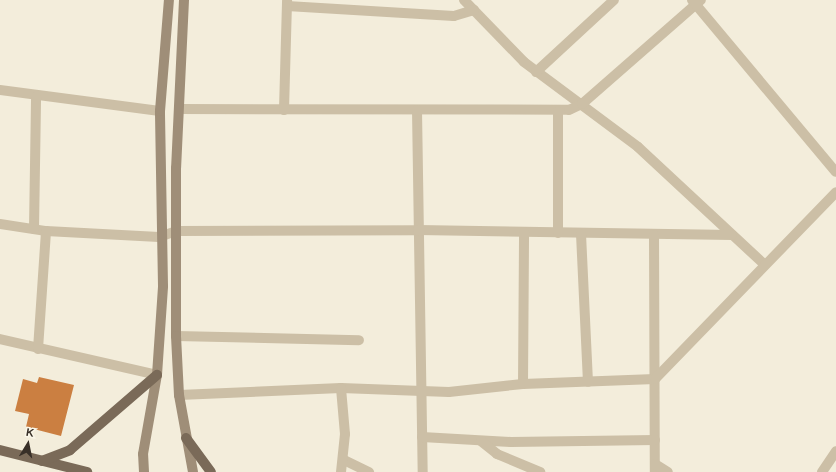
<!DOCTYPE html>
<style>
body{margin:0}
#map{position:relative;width:836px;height:472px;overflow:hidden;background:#f3eddb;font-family:Helvetica,sans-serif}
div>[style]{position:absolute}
.building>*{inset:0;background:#cb7f41}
.minor>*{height:10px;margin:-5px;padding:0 5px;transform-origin:5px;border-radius:5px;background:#ccbfa6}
.tertiary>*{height:10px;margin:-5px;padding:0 5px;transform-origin:5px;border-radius:5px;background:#ccbfa6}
.secondary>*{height:10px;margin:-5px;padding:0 5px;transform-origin:5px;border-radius:5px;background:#9f8e78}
.primary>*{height:10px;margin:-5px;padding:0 5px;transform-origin:5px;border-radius:5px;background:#7a6a58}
span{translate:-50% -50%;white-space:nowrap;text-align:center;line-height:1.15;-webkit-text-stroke:3.5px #faf6e8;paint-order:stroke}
.north{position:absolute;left:8px;top:424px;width:40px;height:40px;-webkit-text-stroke:3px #faf6e8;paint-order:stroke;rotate:10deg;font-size:11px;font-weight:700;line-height:16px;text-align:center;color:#383028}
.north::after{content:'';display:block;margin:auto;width:14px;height:18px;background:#383028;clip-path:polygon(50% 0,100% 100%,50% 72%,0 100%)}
</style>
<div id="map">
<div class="building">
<div style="clip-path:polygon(39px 377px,74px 385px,61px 436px,26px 427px,29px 414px,15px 411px,23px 379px,37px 383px)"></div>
</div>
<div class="minor">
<div style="left:464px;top:0;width:86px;rotate:45.9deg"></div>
<div style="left:524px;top:62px;width:142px;rotate:36.7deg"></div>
<div style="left:638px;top:147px;width:171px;rotate:42.9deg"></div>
<div style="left:287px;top:6px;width:167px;rotate:3.4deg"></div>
<div style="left:454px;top:16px;width:21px;rotate:-17deg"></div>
<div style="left:536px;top:72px;width:106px;rotate:-42.7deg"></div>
<div style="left:0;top:90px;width:161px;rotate:7.5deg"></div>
<div style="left:179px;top:109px;width:390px;rotate:0.1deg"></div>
<div style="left:569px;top:110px;width:14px;rotate:-25deg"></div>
<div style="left:582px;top:104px;width:158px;rotate:-41.2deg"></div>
<div style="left:284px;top:110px;width:110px;rotate:-88.4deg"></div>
<div style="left:417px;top:110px;width:362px;rotate:89.1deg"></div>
<div style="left:0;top:224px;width:47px;rotate:8.7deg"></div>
<div style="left:46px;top:231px;width:113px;rotate:3deg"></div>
<div style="left:159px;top:237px;width:18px;rotate:-19deg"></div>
<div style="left:176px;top:231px;width:242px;rotate:-0.2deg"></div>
<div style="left:418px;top:230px;width:314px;rotate:0.9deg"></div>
<div style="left:34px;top:229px;width:132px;rotate:-89.1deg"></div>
<div style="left:558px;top:233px;width:121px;rotate:-90deg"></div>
<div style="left:581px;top:234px;width:148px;rotate:87.3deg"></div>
<div style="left:654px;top:235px;width:237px;rotate:89.8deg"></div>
<div style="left:176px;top:336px;width:183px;rotate:1.3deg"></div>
<div style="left:0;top:339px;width:161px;rotate:12.9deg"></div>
<div style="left:38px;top:349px;width:118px;rotate:-86.1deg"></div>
<div style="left:523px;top:384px;width:152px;rotate:-89.6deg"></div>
<div style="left:179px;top:395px;width:162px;rotate:-2.5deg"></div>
<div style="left:341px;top:388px;width:108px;rotate:2.1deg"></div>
<div style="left:449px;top:392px;width:74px;rotate:-6.2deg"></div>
<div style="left:523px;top:384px;width:132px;rotate:-2.2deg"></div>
<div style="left:655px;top:379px;width:260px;rotate:-45.9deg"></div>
<div style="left:422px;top:437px;width:89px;rotate:3.2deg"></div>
<div style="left:511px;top:442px;width:144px;rotate:-0.8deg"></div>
<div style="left:481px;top:441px;width:21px;rotate:39deg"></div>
<div style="left:497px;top:454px;width:47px;rotate:22.7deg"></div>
<div style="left:344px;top:460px;width:28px;rotate:26deg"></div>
<div style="left:655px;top:464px;width:15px;rotate:32deg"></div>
<div style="left:341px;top:472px;width:38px;rotate:-84deg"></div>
<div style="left:345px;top:434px;width:46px;rotate:-95deg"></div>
</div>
<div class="tertiary">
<div style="left:692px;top:0;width:224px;rotate:50.1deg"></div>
<div style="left:822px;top:472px;width:25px;rotate:-56deg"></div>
</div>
<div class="secondary">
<div style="left:184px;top:0;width:168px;rotate:92.7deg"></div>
<div style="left:176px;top:168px;width:168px;rotate:90deg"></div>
<div style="left:176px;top:336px;width:59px;rotate:87.1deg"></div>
<div style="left:179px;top:395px;width:78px;rotate:79.7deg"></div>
<div style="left:144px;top:472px;width:18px;rotate:-93deg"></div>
<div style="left:143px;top:454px;width:80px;rotate:-80deg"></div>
<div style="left:157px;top:375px;width:89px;rotate:-86.1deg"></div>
<div style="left:163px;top:286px;width:175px;rotate:-91deg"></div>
<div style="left:160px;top:111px;width:111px;rotate:-85.4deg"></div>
</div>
<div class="primary">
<div style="left:186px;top:438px;width:42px;rotate:53.7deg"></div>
<div style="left:0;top:450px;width:90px;rotate:14.2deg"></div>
<div style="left:42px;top:461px;width:30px;rotate:-21deg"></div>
<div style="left:70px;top:450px;width:115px;rotate:-40.8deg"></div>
</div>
<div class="north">K</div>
</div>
